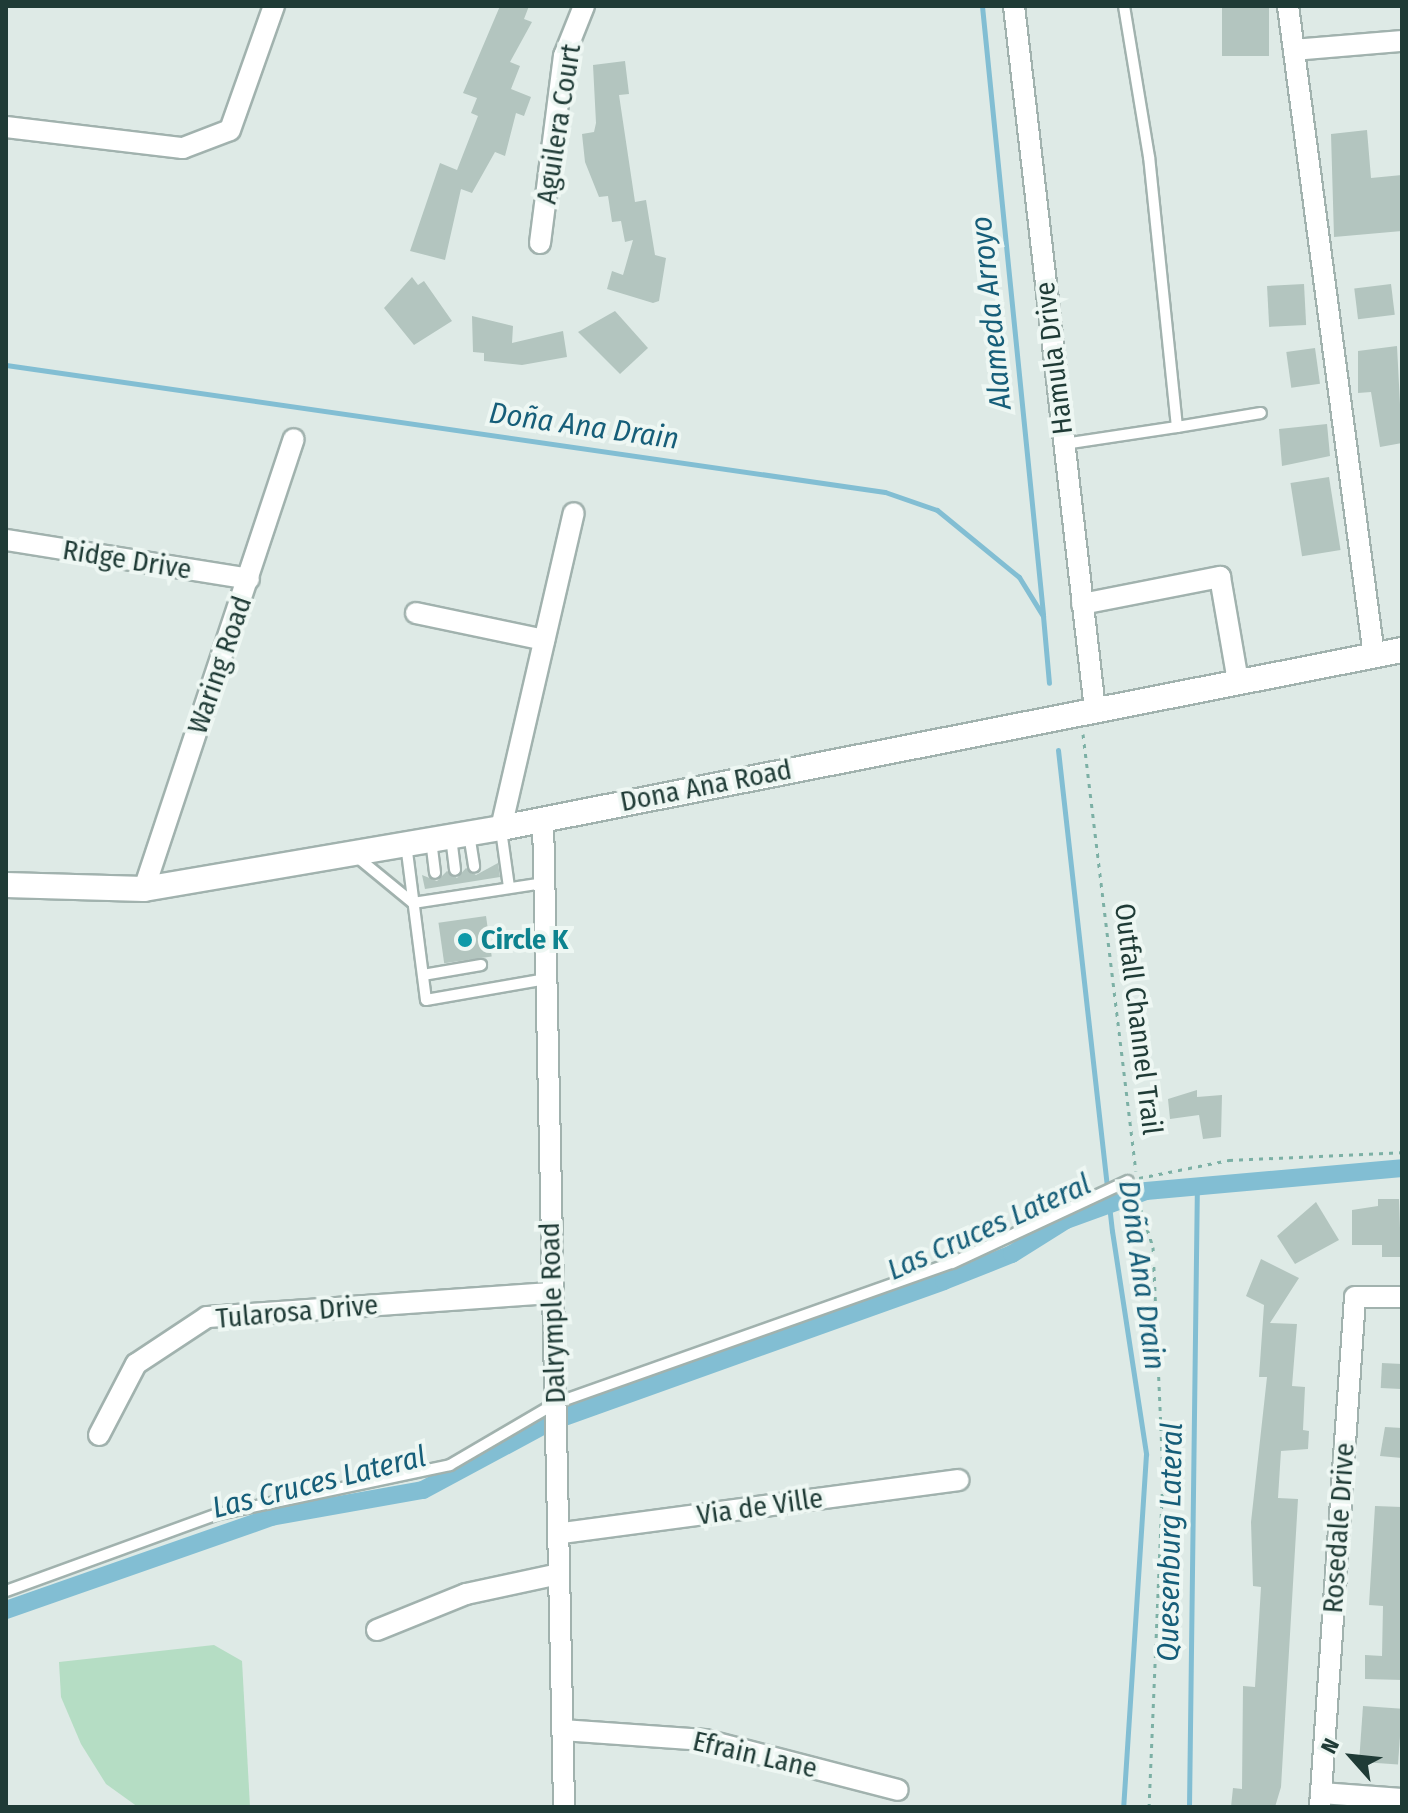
<!DOCTYPE html>
<meta charset="utf-8">
<style>
body{margin:0}
#map{position:relative;width:1408px;height:1813px;overflow:hidden;background:#deeae6;font-family:"Fira Sans Condensed",sans-serif}
div>[style]{position:absolute}
.green>*{inset:0;background:#b5ddc4}
.stream>*{height:5px;margin:-2.5px;padding:0 2.5px;transform-origin:2.5px;border-radius:2.5px;background:#82bed3}
.canal>*{height:18px;margin:-9px;padding:0 9px;transform-origin:9px;border-radius:9px;background:#82bed3}
.building>*{inset:0;background:#b3c5bf;transform-origin:0 0}
.path>*{height:3px;margin-top:-1.5px;transform-origin:0;background:repeating-linear-gradient(90deg,#7cb0a5 0 4px,transparent 0 10px)}
.roads{filter:drop-shadow(2px 0 #a1b2ae) drop-shadow(-2px 0 #a1b2ae) drop-shadow(0 2px #a1b2ae) drop-shadow(0 -2px #a1b2ae)}
.lane>*{height:10px;margin:-5px;padding:0 5px;transform-origin:5px;border-radius:5px;background:#fff}
.street>*{height:20px;margin:-10px;padding:0 10px;transform-origin:10px;border-radius:10px;background:#fff}
.secondary>*{height:24px;margin:-12px;padding:0 12px;transform-origin:12px;border-radius:12px;background:#fff}
.dots>*{width:22px;height:22px;translate:-50% -50%;box-sizing:border-box;border:4px solid #eef7f3;border-radius:50%}
span{translate:-50% -50%;white-space:nowrap;text-align:center;line-height:1.15;-webkit-text-stroke:8px #eef7f3;paint-order:stroke}
.street-label{font-size:28px;color:#1f3b36}
.culture-label{font-size:28px;color:#0d838f;font-weight:700}
.left{translate:0 -50%;text-align:left}
.water-label{font-size:30px;color:#165e79;font-style:italic}
.frame{position:absolute;inset:0;border:8px solid #1f3b36;pointer-events:none}
.north{position:absolute;left:1312px;top:1717px;width:80px;height:80px;-webkit-text-stroke:6px #eef7f3;paint-order:stroke;rotate:297deg;font-size:22px;font-weight:700;line-height:32px;text-align:center;color:#1f3b36}
.north::after{content:'';display:block;margin:auto;width:28px;height:36px;background:#1f3b36;clip-path:polygon(50% 0,100% 100%,50% 72%,0 100%)}
</style>
<div id="map">
<div class="green">
<div style="clip-path:polygon(214px 1645px,242px 1661px,250px 1807px,138px 1807px,106px 1784px,81px 1744px,61px 1697px,59px 1662px)"></div>
</div>
<div class="stream">
<div style="left:982px;top:6px;width:611px;rotate:84.27deg"></div>
<div style="left:6px;top:365px;width:888px;rotate:8.22deg"></div>
<div style="left:885px;top:492px;width:55px;rotate:19.1deg"></div>
<div style="left:937px;top:510px;width:106px;rotate:39.3deg"></div>
<div style="left:1019px;top:577px;width:46px;rotate:58.4deg"></div>
<div style="left:1043px;top:616px;width:67px;rotate:84.9deg"></div>
<div style="left:1058px;top:750px;width:484px;rotate:83.6deg"></div>
<div style="left:1112px;top:1231px;width:226px;rotate:81.3deg"></div>
<div style="left:1146px;top:1454px;width:354px;rotate:93.7deg"></div>
<div style="left:1189px;top:1807px;width:626px;rotate:-89.27deg"></div>
</div>
<div class="canal">
<div style="left:567px;top:1416px;width:400px;rotate:-19.7deg"></div>
<div style="left:944px;top:1281px;width:73px;rotate:-21.7deg"></div>
<div style="left:1012px;top:1254px;width:64px;rotate:-32.2deg"></div>
<div style="left:1066px;top:1220px;width:85px;rotate:-19.9deg"></div>
<div style="left:1146px;top:1191px;width:257px;rotate:-5.1deg"></div>
<div style="left:6px;top:1610px;width:281px;rotate:-19.3deg"></div>
<div style="left:271px;top:1517px;width:154px;rotate:-10.1deg"></div>
<div style="left:423px;top:1490px;width:142px;rotate:-28.2deg"></div>
</div>
<div class="building">
<div style="clip-path:polygon(500px 6px,529px 6px,524px 19px,532px 22px,510px 62px,520px 66px,511px 89px,531px 97px,524px 116px,516px 113px,505px 156px,495px 152px,472px 193px,461px 189px,445px 260px,410px 251px,440px 163px,457px 170px,478px 116px,471px 113px,477px 98px,463px 93px)"></div>
<div style="left:1222px;top:6px;width:47px;height:50px"></div>
<div style="clip-path:polygon(625px 61px,629px 94px,619px 95px,635px 202px,646px 200px,655px 255px,666px 258px,659px 301px,653px 303px,607px 289px,612px 271px,623px 275px,633px 240px,625px 242px,621px 221px,612px 222px,608px 196px,599px 197px,585px 162px,582px 134px,594px 132px,596px 123px,593px 65px)"></div>
<div style="clip-path:polygon(1367px 130px,1371px 178px,1402px 175px,1402px 231px,1334px 237px,1331px 134px)"></div>
<div style="clip-path:polygon(412px 277px,418px 285px,424px 281px,452px 321px,414px 345px,384px 308px)"></div>
<div style="left:1304px;top:284px;width:41px;height:37px;rotate:87deg"></div>
<div style="left:1391px;top:284px;width:31px;height:37px;rotate:83deg"></div>
<div style="clip-path:polygon(615px 311px,648px 348px,620px 374px,578px 332px)"></div>
<div style="clip-path:polygon(472px 316px,513px 326px,512px 343px,563px 331px,567px 357px,522px 365px,484px 361px,484px 353px,473px 352px)"></div>
<div style="clip-path:polygon(1397px 346px,1402px 443px,1380px 447px,1371px 392px,1358px 393px,1358px 351px)"></div>
<div style="left:1315px;top:348px;width:36px;height:29px;rotate:82deg"></div>
<div style="clip-path:polygon(1327px 424px,1330px 456px,1282px 466px,1279px 429px)"></div>
<div style="left:1329px;top:477px;width:74px;height:39px;rotate:81deg"></div>
<div style="clip-path:polygon(498px 863px,500px 877px,425px 889px,422px 875px,437px 881px,447px 871px,457px 878px,466px 868px,476px 875px)"></div>
<div style="left:486px;top:916px;width:41px;height:48px;rotate:82deg"></div>
<div style="clip-path:polygon(1197px 1090px,1197px 1097px,1222px 1095px,1221px 1137px,1203px 1139px,1199px 1115px,1170px 1119px,1168px 1099px)"></div>
<div style="clip-path:polygon(1378px 1199px,1399px 1199px,1401px 1257px,1382px 1257px,1382px 1245px,1352px 1245px,1352px 1210px,1378px 1206px)"></div>
<div style="clip-path:polygon(1316px 1202px,1339px 1240px,1295px 1264px,1277px 1236px)"></div>
<div style="clip-path:polygon(1261px 1259px,1299px 1278px,1270px 1323px,1297px 1324px,1292px 1386px,1305px 1387px,1303px 1430px,1309px 1431px,1308px 1449px,1281px 1451px,1278px 1498px,1298px 1499px,1281px 1787px,1275px 1807px,1231px 1807px,1233px 1788px,1242px 1789px,1243px 1686px,1255px 1687px,1261px 1587px,1253px 1586px,1251px 1522px,1267px 1377px,1259px 1377px,1264px 1305px,1246px 1296px)"></div>
<div style="left:1382px;top:1363px;width:20px;height:25px;rotate:3deg"></div>
<div style="clip-path:polygon(1385px 1427px,1402px 1428px,1402px 1458px,1380px 1456px)"></div>
<div style="clip-path:polygon(1375px 1506px,1402px 1507px,1402px 1680px,1365px 1679px,1365px 1655px,1382px 1656px,1383px 1606px,1369px 1605px)"></div>
<div style="left:1363px;top:1706px;width:39px;height:56px;rotate:4deg"></div>
</div>
<div class="path">
<div style="left:1083px;top:734px;width:440px;rotate:83.1deg"></div>
<div style="left:1139px;top:1178px;width:92px;rotate:-11.3deg"></div>
<div style="left:1229px;top:1160px;width:173px;rotate:-2.6deg"></div>
<div style="left:1135px;top:1191px;width:59px;rotate:72.2deg"></div>
<div style="left:1153px;top:1247px;width:227px;rotate:87.5deg"></div>
<div style="left:1163px;top:1474px;width:333px;rotate:92.4deg"></div>
</div>
<div class="roads">
<div class="lane">
<div style="left:1177px;top:427px;width:85px;rotate:-9.5deg"></div>
<div style="left:1064px;top:444px;width:114px;rotate:-8.6deg"></div>
<div style="left:1177px;top:427px;width:271px;rotate:-95.9deg"></div>
<div style="left:1149px;top:157px;width:153px;rotate:-99.4deg"></div>
<div style="left:501px;top:830px;width:58px;rotate:82deg"></div>
<div style="left:469px;top:834px;width:33px;rotate:81deg"></div>
<div style="left:451px;top:837px;width:33px;rotate:83deg"></div>
<div style="left:431px;top:840px;width:33px;rotate:83deg"></div>
<div style="left:406px;top:844px;width:157px;rotate:82.7deg"></div>
<div style="left:426px;top:1000px;width:122px;rotate:-9.9deg"></div>
<div style="left:357px;top:857px;width:72px;rotate:39.4deg"></div>
<div style="left:413px;top:903px;width:133px;rotate:-8.7deg"></div>
<div style="left:423px;top:975px;width:59px;rotate:-9.8deg"></div>
<div style="left:6px;top:1591px;width:226px;rotate:-20deg"></div>
<div style="left:218px;top:1514px;width:237px;rotate:-11.9deg"></div>
<div style="left:450px;top:1465px;width:123px;rotate:-30.3deg"></div>
<div style="left:556px;top:1403px;width:420px;rotate:-19.5deg"></div>
<div style="left:952px;top:1263px;width:194px;rotate:-25deg"></div>
</div>
<div class="street">
<div style="left:1014px;top:6px;width:708px;rotate:83.43deg"></div>
<div style="left:1288px;top:6px;width:656px;rotate:82.46deg"></div>
<div style="left:1294px;top:50px;width:108px;rotate:-4.8deg"></div>
<div style="left:6px;top:127px;width:178px;rotate:6.8deg"></div>
<div style="left:183px;top:148px;width:50px;rotate:-21deg"></div>
<div style="left:230px;top:130px;width:132px;rotate:-70.5deg"></div>
<div style="left:540px;top:243px;width:189px;rotate:-82.7deg"></div>
<div style="left:564px;top:56px;width:54px;rotate:-68.2deg"></div>
<div style="left:6px;top:540px;width:246px;rotate:9.1deg"></div>
<div style="left:1082px;top:604px;width:141px;rotate:-11.1deg"></div>
<div style="left:1220px;top:577px;width:106px;rotate:80.2deg"></div>
<div style="left:416px;top:613px;width:131px;rotate:11.9deg"></div>
<div style="left:543px;top:819px;width:988px;rotate:88.78deg"></div>
<div style="left:501px;top:828px;width:323px;rotate:-77deg"></div>
<div style="left:144px;top:889px;width:474px;rotate:-71.6deg"></div>
<div style="left:99px;top:1435px;width:80px;rotate:-62.5deg"></div>
<div style="left:136px;top:1364px;width:85px;rotate:-33.5deg"></div>
<div style="left:207px;top:1317px;width:345px;rotate:-4deg"></div>
<div style="left:562px;top:1533px;width:400px;rotate:-7.6deg"></div>
<div style="left:377px;top:1630px;width:96px;rotate:-22deg"></div>
<div style="left:466px;top:1594px;width:95px;rotate:-12.1deg"></div>
<div style="left:562px;top:1730px;width:143px;rotate:4deg"></div>
<div style="left:705px;top:1740px;width:199px;rotate:14.5deg"></div>
<div style="left:1321px;top:1793px;width:81px;rotate:4.2deg"></div>
<div style="left:1320px;top:1807px;width:511px;rotate:-86.07deg"></div>
<div style="left:1355px;top:1297px;width:47px"></div>
</div>
<div class="secondary">
<div style="left:6px;top:885px;width:138px;rotate:1.7deg"></div>
<div style="left:144px;top:889px;width:362px;rotate:-9.7deg"></div>
<div style="left:501px;top:828px;width:918px;rotate:-11.18deg"></div>
</div>
</div>
<div class="dots">
<div style="left:465px;top:940px;background:#0f9aa8"></div>
</div>
<div class="street-label">
<span style="left:559px;top:124px;rotate:-81deg">Aguilera Court</span>
<span style="left:1054px;top:358px;rotate:-97deg">Hamula Drive</span>
<span style="left:127px;top:560px;rotate:9deg">Ridge Drive</span>
<span style="left:220px;top:665px;rotate:-71deg">Waring Road</span>
<span style="left:706px;top:786px;rotate:-11deg">Dona Ana Road</span>
<span style="left:1138px;top:1019px;rotate:83deg">Outfall Channel Trail</span>
<span style="left:297px;top:1312px;rotate:-5deg">Tularosa Drive</span>
<span style="left:553px;top:1313px;rotate:-92deg">Dalrymple Road</span>
<span style="left:760px;top:1507px;rotate:-8deg">Via de Ville</span>
<span style="left:1339px;top:1528px;rotate:-86deg">Rosedale Drive</span>
<span style="left:755px;top:1755px;rotate:13deg">Efrain Lane</span>
</div>
<div class="culture-label">
<span class="left" style="left:481px;top:940px">Circle K</span>
</div>
<div class="water-label">
<span style="left:991px;top:313px;rotate:-96deg">Alameda Arroyo</span>
<span style="left:584px;top:426px;rotate:8deg">Doña Ana Drain</span>
<span style="left:989px;top:1227px;rotate:-24deg">Las Cruces Lateral</span>
<span style="left:1142px;top:1275px;rotate:82deg">Doña Ana Drain</span>
<span style="left:319px;top:1482px;rotate:-14deg">Las Cruces Lateral</span>
<span style="left:1170px;top:1542px;rotate:-89deg">Quesenburg Lateral</span>
</div>
<div class="frame"></div>
<div class="north">N</div>
</div>
